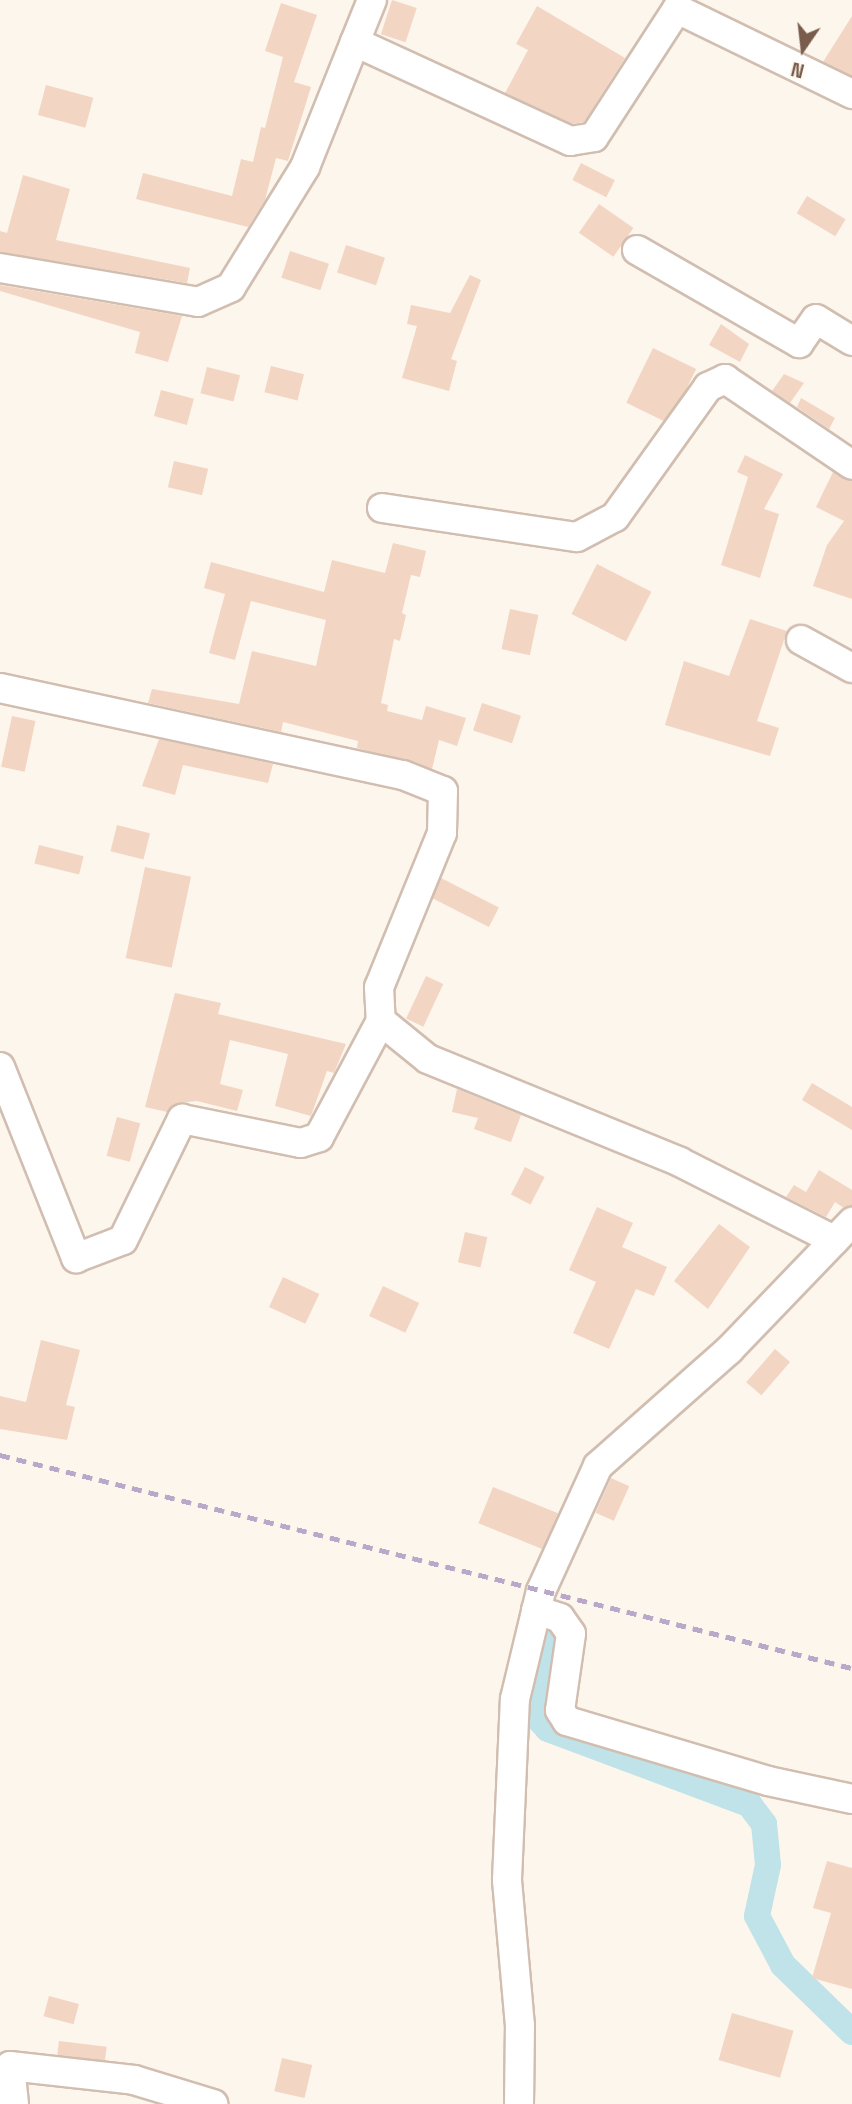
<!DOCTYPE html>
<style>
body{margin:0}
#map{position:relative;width:852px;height:2104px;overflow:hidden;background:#fdf6ec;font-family:"Space Grotesk",sans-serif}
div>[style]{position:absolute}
.canal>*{height:26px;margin:-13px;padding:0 13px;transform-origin:13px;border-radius:13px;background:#bfe3e8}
.building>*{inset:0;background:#f3d5c3;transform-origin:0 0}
.roads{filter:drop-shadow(2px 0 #d1beb0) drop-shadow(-2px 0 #d1beb0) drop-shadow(0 2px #d1beb0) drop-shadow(0 -2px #d1beb0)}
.street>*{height:28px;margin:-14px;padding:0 14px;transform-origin:14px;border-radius:14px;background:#fff}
.rail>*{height:5px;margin-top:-2.5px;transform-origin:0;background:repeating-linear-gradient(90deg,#b9a8c9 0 10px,transparent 0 17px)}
span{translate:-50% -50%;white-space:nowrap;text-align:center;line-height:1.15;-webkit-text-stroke:7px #fffaf3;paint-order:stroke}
.north{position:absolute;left:768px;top:14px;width:70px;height:70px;-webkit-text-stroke:5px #fffaf3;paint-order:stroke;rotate:194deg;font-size:19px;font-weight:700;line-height:28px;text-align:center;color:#7a5c4d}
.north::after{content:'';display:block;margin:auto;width:24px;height:32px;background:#7a5c4d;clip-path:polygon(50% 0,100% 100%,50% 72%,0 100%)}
</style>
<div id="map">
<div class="canal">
<div style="left:547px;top:1634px;width:85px;rotate:95.4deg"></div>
<div style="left:539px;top:1719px;width:13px;rotate:48deg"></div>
<div style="left:548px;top:1729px;width:215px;rotate:20.5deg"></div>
<div style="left:749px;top:1804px;width:25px;rotate:53deg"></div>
<div style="left:764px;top:1824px;width:41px;rotate:84.4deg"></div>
<div style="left:768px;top:1865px;width:52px;rotate:102.2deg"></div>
<div style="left:757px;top:1916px;width:55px;rotate:62deg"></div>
<div style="left:783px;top:1965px;width:96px;rotate:44.2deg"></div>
</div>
<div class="building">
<div style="left:392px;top:0;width:26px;height:36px;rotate:18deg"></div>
<div style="clip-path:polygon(281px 3px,317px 15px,294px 82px,311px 87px,288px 161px,276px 158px,265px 200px,248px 227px,136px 199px,143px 173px,232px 196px,241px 159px,253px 162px,261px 127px,265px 128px,283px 57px,265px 51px)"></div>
<div style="clip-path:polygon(537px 6px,625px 58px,584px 122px,572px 124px,505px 93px,528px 50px,516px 44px)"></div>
<div style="clip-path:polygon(852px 16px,852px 76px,823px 62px)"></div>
<div style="left:46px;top:85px;width:49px;height:31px;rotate:15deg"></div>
<div style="left:581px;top:163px;width:38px;height:19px;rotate:27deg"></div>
<div style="clip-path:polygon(23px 175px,70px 189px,56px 240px,190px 268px,187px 283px,0 252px,0 231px,7px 233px)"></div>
<div style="left:807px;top:196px;width:45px;height:20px;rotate:31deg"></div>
<div style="left:599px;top:204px;width:42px;height:35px;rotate:35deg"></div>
<div style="left:346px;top:245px;width:41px;height:29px;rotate:18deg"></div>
<div style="left:290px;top:251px;width:41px;height:28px;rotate:18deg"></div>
<div style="clip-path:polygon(470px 275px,481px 280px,451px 359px,457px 361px,449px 391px,402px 378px,417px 326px,407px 324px,411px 305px,450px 313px)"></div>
<div style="clip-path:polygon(0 285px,182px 316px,168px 362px,135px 353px,140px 332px,0 291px)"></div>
<div style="clip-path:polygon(721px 324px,749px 344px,740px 362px,709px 345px)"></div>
<div style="left:653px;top:348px;width:48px;height:61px;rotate:26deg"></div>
<div style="left:271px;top:366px;width:34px;height:27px;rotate:14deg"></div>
<div style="left:207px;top:367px;width:34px;height:27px;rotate:14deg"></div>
<div style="clip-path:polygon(784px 374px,804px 383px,790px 403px,772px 391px)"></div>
<div style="left:161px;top:390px;width:34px;height:27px;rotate:15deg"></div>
<div style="clip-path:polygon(801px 398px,835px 418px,829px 429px,797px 407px)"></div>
<div style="clip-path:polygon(745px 455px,783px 474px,764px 509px,779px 514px,760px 578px,721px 565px,748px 477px,737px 472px)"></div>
<div style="left:174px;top:461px;width:35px;height:27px;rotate:13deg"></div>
<div style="clip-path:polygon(833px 472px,852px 481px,852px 599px,813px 586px,827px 545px,844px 521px,816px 507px)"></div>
<div style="clip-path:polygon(393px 543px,426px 551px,420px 577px,411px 575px,402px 613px,406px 615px,400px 641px,394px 639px,381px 703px,388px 705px,387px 711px,422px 720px,426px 706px,466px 718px,457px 746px,439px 740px,432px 769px,357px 748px,358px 741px,283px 722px,281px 732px,148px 703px,152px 689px,239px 704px,252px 651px,316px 666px,326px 620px,251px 601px,235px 660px,209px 653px,225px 594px,204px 588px,211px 562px,324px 592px,332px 560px,385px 573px)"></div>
<div style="left:597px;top:564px;width:61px;height:56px;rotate:27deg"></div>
<div style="left:510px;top:609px;width:29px;height:41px;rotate:12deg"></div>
<div style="clip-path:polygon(750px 619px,787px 631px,757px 721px,779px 728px,770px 756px,665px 725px,684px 661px,729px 676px)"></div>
<div style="left:482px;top:703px;width:41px;height:29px;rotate:18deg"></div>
<div style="left:12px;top:716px;width:24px;height:52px;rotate:12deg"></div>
<div style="clip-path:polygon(159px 739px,273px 764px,268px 783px,183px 765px,175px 795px,142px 786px)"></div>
<div style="left:117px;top:825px;width:34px;height:27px;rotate:14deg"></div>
<div style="left:39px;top:845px;width:46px;height:19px;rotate:14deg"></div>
<div style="left:145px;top:867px;width:47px;height:93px;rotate:12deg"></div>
<div style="left:441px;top:878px;width:65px;height:22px;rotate:27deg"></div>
<div style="left:426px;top:976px;width:19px;height:47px;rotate:25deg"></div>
<div style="clip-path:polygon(175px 993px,221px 1003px,218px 1014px,346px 1044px,334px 1073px,327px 1071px,311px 1116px,275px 1106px,288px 1054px,230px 1040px,220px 1084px,243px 1090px,237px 1111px,197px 1101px,178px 1103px,167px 1112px,145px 1107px)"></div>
<div style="clip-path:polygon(812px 1083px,852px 1107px,852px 1130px,802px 1100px)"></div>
<div style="clip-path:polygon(457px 1089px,521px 1115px,511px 1142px,474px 1129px,478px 1118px,452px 1112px)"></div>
<div style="left:117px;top:1117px;width:24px;height:40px;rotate:15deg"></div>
<div style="left:525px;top:1167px;width:22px;height:31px;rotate:27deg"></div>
<div style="clip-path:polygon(819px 1170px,852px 1190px,852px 1206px,844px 1208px,835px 1202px,826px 1217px,786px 1197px,794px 1185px,806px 1192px)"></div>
<div style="clip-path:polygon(597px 1207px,633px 1223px,622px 1247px,667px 1267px,654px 1296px,636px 1289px,609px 1349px,573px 1333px,596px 1282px,569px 1270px)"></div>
<div style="clip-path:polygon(719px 1224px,750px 1247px,708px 1309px,674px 1281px)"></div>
<div style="left:465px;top:1232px;width:23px;height:31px;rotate:13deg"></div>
<div style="left:283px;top:1277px;width:40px;height:33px;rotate:25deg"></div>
<div style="left:383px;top:1286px;width:40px;height:33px;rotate:25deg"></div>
<div style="clip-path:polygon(41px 1340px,80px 1350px,66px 1405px,75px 1407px,67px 1440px,0 1429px,0 1396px,26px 1402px)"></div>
<div style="left:775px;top:1349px;width:20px;height:44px;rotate:41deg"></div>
<div style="left:611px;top:1478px;width:20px;height:38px;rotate:24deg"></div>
<div style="left:493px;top:1487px;width:70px;height:39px;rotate:22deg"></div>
<div style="clip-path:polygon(827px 1861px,852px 1868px,852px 1989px,812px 1978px,831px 1913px,813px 1908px)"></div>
<div style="left:49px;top:1996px;width:31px;height:21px;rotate:15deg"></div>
<div style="left:732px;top:2013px;width:64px;height:49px;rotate:16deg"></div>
<div style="left:59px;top:2041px;width:48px;height:14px;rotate:7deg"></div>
<div style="left:282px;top:2058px;width:31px;height:34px;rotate:13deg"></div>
</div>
<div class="roads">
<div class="street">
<div style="left:355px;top:42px;width:45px;rotate:-68deg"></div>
<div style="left:637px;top:250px;width:187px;rotate:29.9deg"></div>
<div style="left:799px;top:343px;width:29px;rotate:-55deg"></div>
<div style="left:816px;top:319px;width:42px;rotate:31.4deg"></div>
<div style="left:0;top:268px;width:201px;rotate:9.7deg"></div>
<div style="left:198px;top:302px;width:36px;rotate:-24deg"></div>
<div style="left:231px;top:287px;width:141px;rotate:-58.3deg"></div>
<div style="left:305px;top:167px;width:135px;rotate:-68.2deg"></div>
<div style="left:355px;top:42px;width:237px;rotate:24.7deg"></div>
<div style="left:570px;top:141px;width:24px;rotate:-9deg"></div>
<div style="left:594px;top:137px;width:153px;rotate:-57deg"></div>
<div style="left:677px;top:9px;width:195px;rotate:25.9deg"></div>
<div style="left:382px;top:508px;width:197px;rotate:8.5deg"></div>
<div style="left:577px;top:537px;width:43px;rotate:-27.8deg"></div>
<div style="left:615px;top:517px;width:160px;rotate:-54.4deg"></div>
<div style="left:708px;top:387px;width:19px;rotate:-25deg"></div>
<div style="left:725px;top:379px;width:153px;rotate:34.1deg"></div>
<div style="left:801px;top:640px;width:58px;rotate:28.8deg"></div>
<div style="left:0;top:688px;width:412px;rotate:12.2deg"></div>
<div style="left:403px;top:775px;width:43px;rotate:21.8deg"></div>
<div style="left:443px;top:791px;width:42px;rotate:91.4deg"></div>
<div style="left:442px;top:833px;width:166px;rotate:112.2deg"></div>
<div style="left:379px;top:987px;width:34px;rotate:87deg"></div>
<div style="left:381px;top:1021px;width:60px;rotate:39deg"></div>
<div style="left:428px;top:1059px;width:272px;rotate:22.2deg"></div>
<div style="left:680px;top:1162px;width:173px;rotate:26.9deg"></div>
<div style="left:0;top:1067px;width:206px;rotate:68.3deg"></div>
<div style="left:76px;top:1258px;width:50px;rotate:-21deg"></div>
<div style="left:123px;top:1240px;width:135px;rotate:-64deg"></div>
<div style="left:182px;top:1119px;width:121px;rotate:11.4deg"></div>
<div style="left:301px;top:1143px;width:19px;rotate:-18deg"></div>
<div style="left:319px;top:1137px;width:132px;rotate:-61.9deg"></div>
<div style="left:536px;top:1610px;width:25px;rotate:18deg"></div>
<div style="left:560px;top:1618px;width:19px;rotate:55deg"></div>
<div style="left:571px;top:1634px;width:77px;rotate:98.2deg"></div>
<div style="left:560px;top:1710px;width:13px;rotate:58deg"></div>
<div style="left:567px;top:1721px;width:210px;rotate:16.6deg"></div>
<div style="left:768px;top:1781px;width:86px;rotate:12.1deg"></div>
<div style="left:14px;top:2104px;width:38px;rotate:-96deg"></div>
<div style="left:10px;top:2066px;width:125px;rotate:6.4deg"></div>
<div style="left:134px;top:2080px;width:83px;rotate:16.9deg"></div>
<div style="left:519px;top:2104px;width:78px;rotate:-89.3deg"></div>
<div style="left:520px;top:2026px;width:147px;rotate:-95.1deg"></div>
<div style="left:507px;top:1880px;width:181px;rotate:-87.5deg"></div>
<div style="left:515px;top:1699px;width:111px;rotate:-76.5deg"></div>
<div style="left:541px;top:1591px;width:137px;rotate:-65.5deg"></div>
<div style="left:598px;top:1466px;width:175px;rotate:-41.5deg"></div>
<div style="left:729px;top:1350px;width:178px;rotate:-46.1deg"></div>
</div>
</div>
<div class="rail">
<div style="left:0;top:1455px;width:878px;rotate:14.04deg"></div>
</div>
<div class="north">N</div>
</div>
